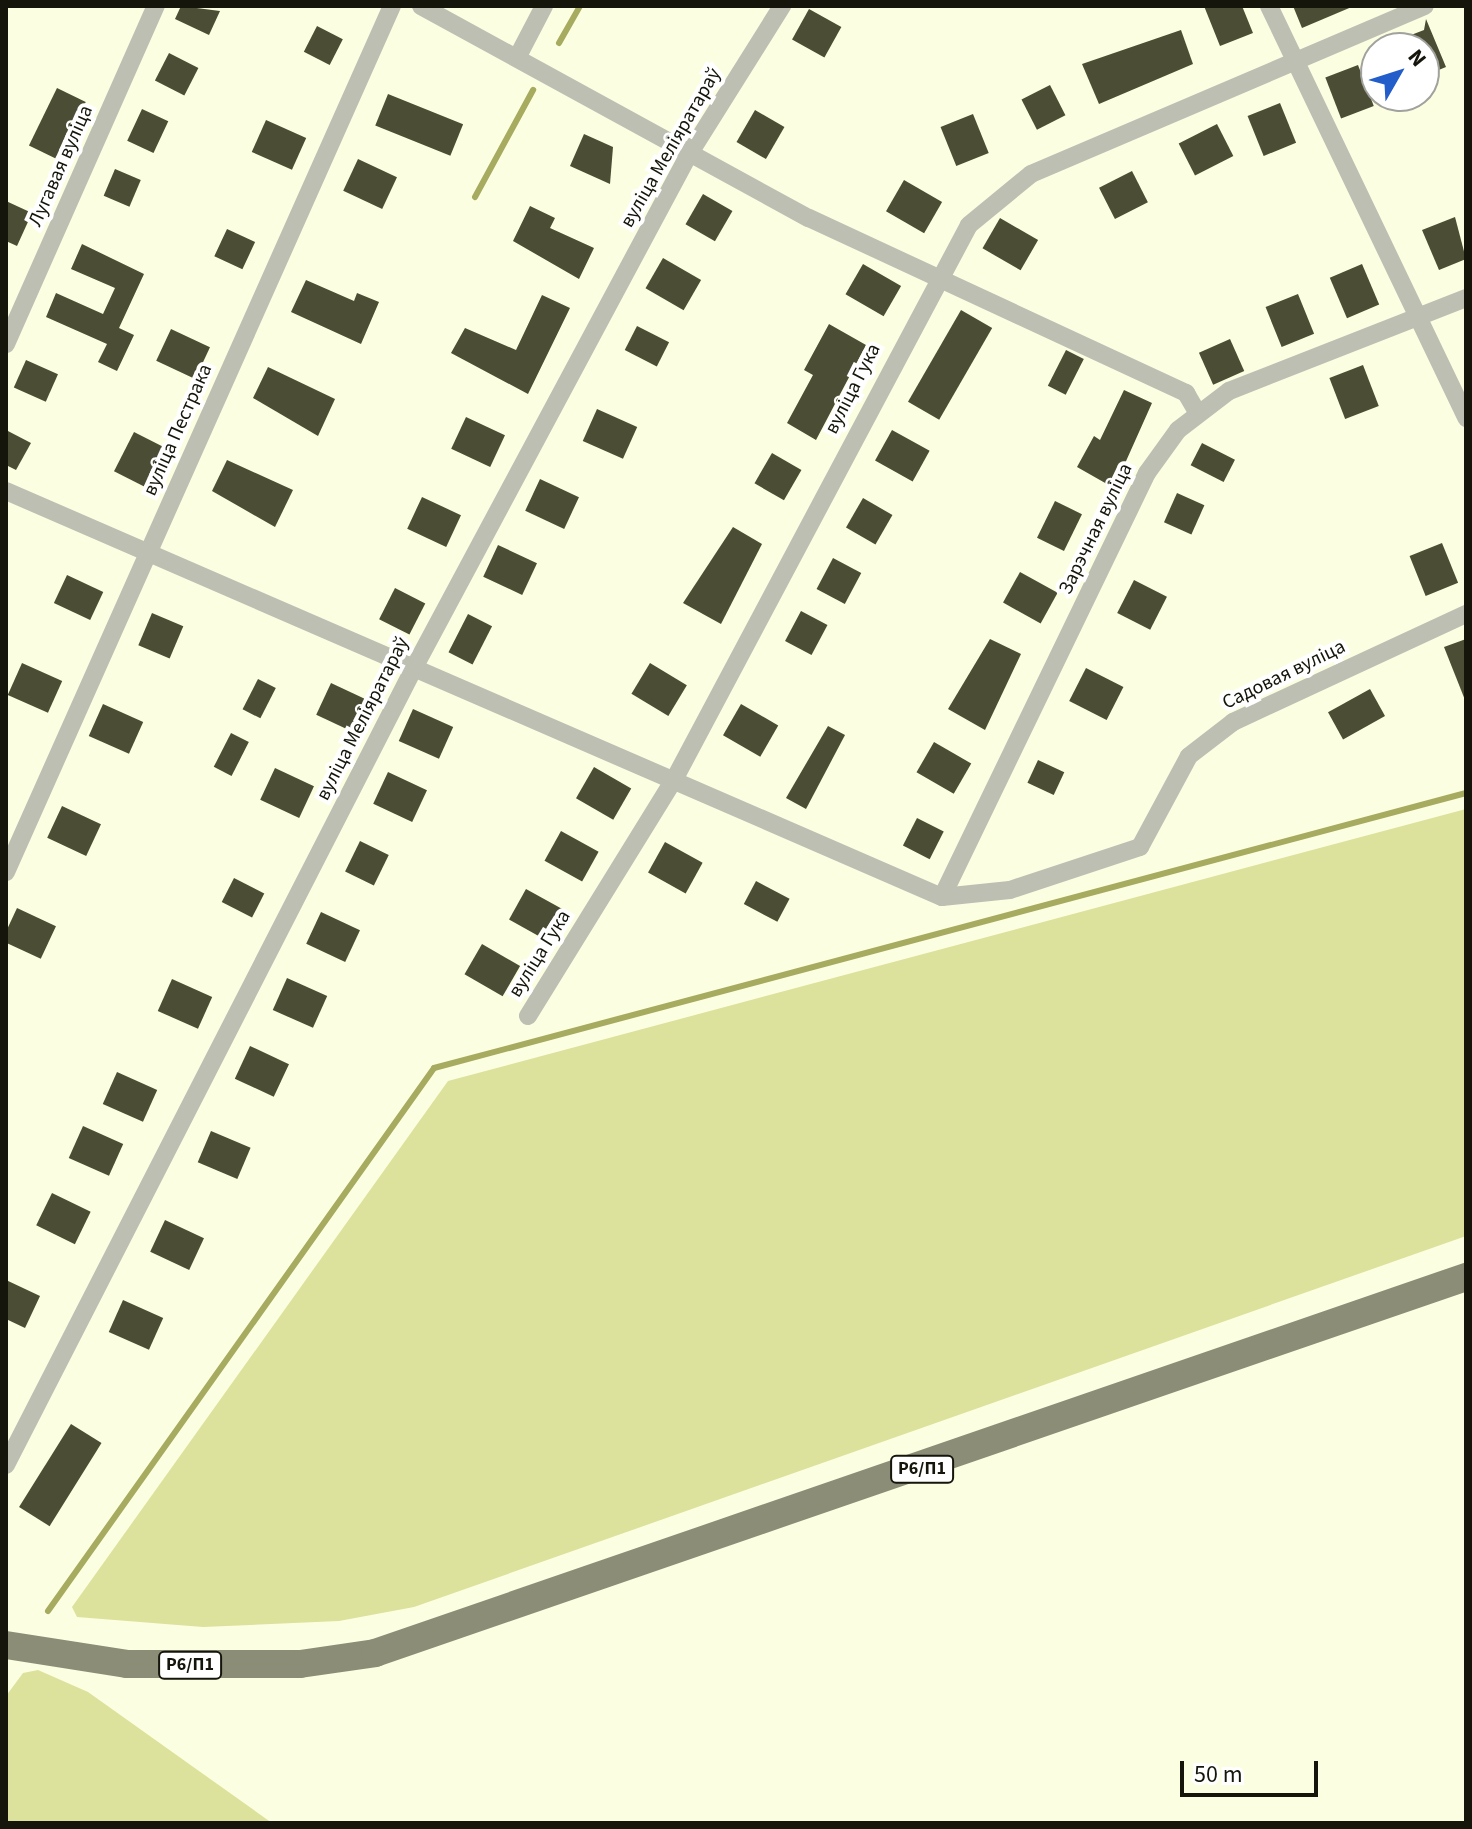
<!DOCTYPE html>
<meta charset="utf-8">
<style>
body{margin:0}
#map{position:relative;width:1472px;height:1829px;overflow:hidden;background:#fcfee1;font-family:"Source Sans 3",sans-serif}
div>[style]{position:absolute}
.green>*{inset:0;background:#dce19c}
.stream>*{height:6px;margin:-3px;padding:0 3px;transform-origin:3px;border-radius:3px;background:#a6ab60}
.building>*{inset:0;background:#4b4d34;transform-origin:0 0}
.minor>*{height:18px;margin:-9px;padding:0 9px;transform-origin:9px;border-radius:9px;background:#bebfb3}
.primary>*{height:28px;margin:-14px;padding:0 14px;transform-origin:14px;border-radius:14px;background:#8b8d77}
span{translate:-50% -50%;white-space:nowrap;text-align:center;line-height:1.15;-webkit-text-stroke:8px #fff;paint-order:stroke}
.shield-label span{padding:2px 6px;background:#fff;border:2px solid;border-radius:6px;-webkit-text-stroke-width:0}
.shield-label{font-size:18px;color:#15150b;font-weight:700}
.street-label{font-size:20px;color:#15150b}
.frame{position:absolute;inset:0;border:8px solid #15150b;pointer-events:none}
.north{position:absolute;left:1360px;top:32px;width:80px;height:80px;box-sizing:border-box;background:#fff;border:2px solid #a1a19d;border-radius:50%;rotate:51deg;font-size:22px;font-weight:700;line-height:32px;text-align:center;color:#15150b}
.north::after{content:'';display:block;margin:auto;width:28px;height:36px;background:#235dca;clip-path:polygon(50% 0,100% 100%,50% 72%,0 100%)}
.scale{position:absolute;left:1180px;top:1761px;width:138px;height:36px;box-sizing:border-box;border:4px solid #15150b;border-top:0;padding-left:10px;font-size:24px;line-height:28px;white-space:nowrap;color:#15150b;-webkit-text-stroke:6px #fff;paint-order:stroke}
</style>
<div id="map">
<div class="green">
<div style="clip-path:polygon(1466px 809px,1466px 1236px,414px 1607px,339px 1621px,203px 1627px,77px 1617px,72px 1607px,448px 1081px)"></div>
<div style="clip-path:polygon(38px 1670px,88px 1692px,272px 1823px,6px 1823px,6px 1696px,23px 1673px)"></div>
</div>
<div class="stream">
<div style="left:559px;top:43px;width:43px;rotate:-60.4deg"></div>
<div style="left:475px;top:197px;width:122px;rotate:-61.5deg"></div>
<div style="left:48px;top:1611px;width:666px;rotate:-54.59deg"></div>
<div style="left:434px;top:1068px;width:1068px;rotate:-14.92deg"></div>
</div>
<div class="building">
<div style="clip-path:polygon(181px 6px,220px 11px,209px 35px,175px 19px)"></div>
<div style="clip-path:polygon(1204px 6px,1242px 6px,1253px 33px,1220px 46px)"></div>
<div style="clip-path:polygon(1293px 6px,1354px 6px,1302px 28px)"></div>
<div style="left:809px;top:9px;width:37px;height:35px;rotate:29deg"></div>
<div style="clip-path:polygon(1426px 19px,1446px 67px,1424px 76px,1424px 48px,1380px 47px,1424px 30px)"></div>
<div style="left:317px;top:26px;width:29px;height:29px;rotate:27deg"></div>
<div style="clip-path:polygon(1181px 30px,1193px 64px,1099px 104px,1082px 64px)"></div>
<div style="left:169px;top:53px;width:33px;height:31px;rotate:27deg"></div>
<div style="left:1358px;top:65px;width:44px;height:35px;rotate:69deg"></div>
<div style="left:1050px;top:85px;width:34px;height:32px;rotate:63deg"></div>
<div style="left:57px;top:88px;width:32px;height:64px;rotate:26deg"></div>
<div style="left:388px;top:94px;width:81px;height:34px;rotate:22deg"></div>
<div style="left:1280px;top:103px;width:43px;height:35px;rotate:68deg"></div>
<div style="left:142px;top:109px;width:29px;height:35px;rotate:25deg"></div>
<div style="left:755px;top:110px;width:34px;height:37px;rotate:30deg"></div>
<div style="left:973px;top:114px;width:42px;height:35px;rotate:68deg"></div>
<div style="left:266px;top:120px;width:44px;height:35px;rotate:24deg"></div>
<div style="left:1217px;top:124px;width:36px;height:43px;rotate:63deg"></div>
<div style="clip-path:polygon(584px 134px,613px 147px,610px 184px,570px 166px)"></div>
<div style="left:358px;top:159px;width:43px;height:35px;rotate:25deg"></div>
<div style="left:115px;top:169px;width:28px;height:29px;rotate:23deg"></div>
<div style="left:1132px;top:171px;width:35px;height:37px;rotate:63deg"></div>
<div style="left:904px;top:180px;width:44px;height:36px;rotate:30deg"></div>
<div style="left:703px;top:194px;width:34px;height:35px;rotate:30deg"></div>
<div style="clip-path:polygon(6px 201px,32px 213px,17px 246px,6px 241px)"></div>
<div style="clip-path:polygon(530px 206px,555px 218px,550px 228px,594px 248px,579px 279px,513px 241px)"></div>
<div style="clip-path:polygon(1455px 217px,1466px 259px,1439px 270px,1422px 230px)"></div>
<div style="left:1000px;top:218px;width:44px;height:35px;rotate:30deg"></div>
<div style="left:227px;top:229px;width:31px;height:30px;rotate:25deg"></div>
<div style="clip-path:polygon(82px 244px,144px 274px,119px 328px,134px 335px,117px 371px,98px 362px,107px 344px,46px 317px,56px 293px,103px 314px,115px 288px,71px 269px)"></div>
<div style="left:663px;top:258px;width:44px;height:35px;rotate:30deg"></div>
<div style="left:863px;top:264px;width:44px;height:35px;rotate:30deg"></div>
<div style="left:1362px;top:264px;width:44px;height:35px;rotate:67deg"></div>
<div style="clip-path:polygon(306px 280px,354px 301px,357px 293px,379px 302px,361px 344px,291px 312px)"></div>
<div style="left:1298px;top:294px;width:43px;height:35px;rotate:68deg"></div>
<div style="clip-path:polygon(542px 295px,570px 308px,528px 394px,451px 353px,465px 328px,516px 350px)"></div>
<div style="left:961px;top:310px;width:36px;height:106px;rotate:30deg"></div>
<div style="clip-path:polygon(829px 324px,866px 345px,816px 440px,787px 423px,813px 375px,804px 370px)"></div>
<div style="left:637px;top:326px;width:36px;height:27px;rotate:27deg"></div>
<div style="left:171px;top:329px;width:43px;height:35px;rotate:25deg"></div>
<div style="left:1230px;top:339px;width:35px;height:34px;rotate:66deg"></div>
<div style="left:1066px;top:350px;width:20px;height:40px;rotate:27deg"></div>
<div style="left:26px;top:360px;width:35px;height:30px;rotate:24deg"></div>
<div style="left:1363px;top:365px;width:44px;height:36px;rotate:69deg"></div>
<div style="clip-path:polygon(268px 367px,335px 399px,318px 436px,253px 398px)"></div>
<div style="clip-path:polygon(1124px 390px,1152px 403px,1114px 488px,1077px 467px,1094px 436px,1100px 440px)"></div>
<div style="left:597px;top:409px;width:44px;height:35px;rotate:24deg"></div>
<div style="left:466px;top:417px;width:43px;height:35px;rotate:25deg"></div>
<div style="clip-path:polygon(6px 430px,31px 443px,16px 470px,6px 465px)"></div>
<div style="left:892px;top:430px;width:43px;height:35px;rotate:29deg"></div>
<div style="left:134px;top:432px;width:36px;height:44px;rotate:27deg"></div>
<div style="left:1202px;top:443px;width:37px;height:25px;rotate:27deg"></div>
<div style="left:772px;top:453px;width:34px;height:35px;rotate:30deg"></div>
<div style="clip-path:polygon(227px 460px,293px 490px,275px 527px,212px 491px)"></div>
<div style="left:540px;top:479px;width:43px;height:35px;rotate:25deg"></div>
<div style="left:1177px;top:493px;width:30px;height:32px;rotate:24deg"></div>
<div style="left:422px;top:497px;width:43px;height:35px;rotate:25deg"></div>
<div style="left:863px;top:498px;width:34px;height:34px;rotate:30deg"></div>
<div style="left:1055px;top:501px;width:30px;height:41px;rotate:26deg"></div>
<div style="clip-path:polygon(733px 527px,762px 544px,721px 624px,683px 603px)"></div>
<div style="left:1442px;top:543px;width:43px;height:35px;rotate:68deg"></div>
<div style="left:498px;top:545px;width:43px;height:35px;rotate:25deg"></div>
<div style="left:833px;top:558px;width:32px;height:35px;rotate:28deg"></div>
<div style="left:1020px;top:572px;width:43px;height:35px;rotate:29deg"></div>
<div style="left:67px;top:575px;width:40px;height:31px;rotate:25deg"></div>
<div style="left:1134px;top:580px;width:37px;height:37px;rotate:27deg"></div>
<div style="left:395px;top:588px;width:34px;height:35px;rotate:27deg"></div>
<div style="left:801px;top:611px;width:30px;height:34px;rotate:28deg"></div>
<div style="left:152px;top:613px;width:34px;height:35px;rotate:23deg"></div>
<div style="left:468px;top:614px;width:27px;height:43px;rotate:27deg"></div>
<div style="clip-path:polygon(990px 639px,1021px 654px,985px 730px,948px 709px)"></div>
<div style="clip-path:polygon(1466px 639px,1466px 700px,1465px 700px,1444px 647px)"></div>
<div style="left:22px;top:663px;width:44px;height:35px;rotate:24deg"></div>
<div style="left:650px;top:663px;width:43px;height:36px;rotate:31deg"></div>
<div style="left:1086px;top:668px;width:42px;height:37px;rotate:27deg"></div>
<div style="left:258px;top:679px;width:20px;height:34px;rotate:27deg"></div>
<div style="left:331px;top:683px;width:43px;height:35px;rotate:25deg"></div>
<div style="left:1370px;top:689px;width:31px;height:48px;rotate:61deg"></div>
<div style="left:103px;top:704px;width:44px;height:35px;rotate:24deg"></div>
<div style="left:741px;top:704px;width:43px;height:36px;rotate:30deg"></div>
<div style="left:413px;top:709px;width:44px;height:35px;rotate:24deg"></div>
<div style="clip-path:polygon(828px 726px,845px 735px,806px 809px,786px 798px)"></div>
<div style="left:231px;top:733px;width:20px;height:38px;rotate:27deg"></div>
<div style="left:934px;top:742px;width:43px;height:35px;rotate:30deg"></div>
<div style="left:1038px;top:760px;width:29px;height:25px;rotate:25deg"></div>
<div style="left:594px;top:767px;width:43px;height:36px;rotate:30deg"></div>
<div style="left:275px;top:768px;width:43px;height:35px;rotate:25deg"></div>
<div style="left:388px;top:772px;width:43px;height:35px;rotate:25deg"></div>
<div style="left:62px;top:806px;width:43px;height:35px;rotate:25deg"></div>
<div style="left:917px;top:818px;width:30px;height:31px;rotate:27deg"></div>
<div style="left:561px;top:831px;width:43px;height:34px;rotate:29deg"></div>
<div style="left:360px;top:841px;width:32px;height:34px;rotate:26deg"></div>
<div style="left:665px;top:842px;width:43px;height:35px;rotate:29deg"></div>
<div style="left:234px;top:878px;width:34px;height:27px;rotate:27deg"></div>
<div style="left:756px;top:881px;width:38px;height:26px;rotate:28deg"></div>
<div style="left:526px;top:889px;width:43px;height:35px;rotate:29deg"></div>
<div style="left:17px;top:908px;width:43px;height:36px;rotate:25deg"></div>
<div style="left:321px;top:912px;width:43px;height:35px;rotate:25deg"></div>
<div style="left:482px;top:944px;width:44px;height:35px;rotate:30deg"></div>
<div style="left:287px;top:978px;width:44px;height:35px;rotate:24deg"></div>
<div style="left:172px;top:979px;width:44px;height:35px;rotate:24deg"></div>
<div style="left:250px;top:1046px;width:43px;height:36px;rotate:25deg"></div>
<div style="left:117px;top:1072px;width:44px;height:35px;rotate:24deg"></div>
<div style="left:83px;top:1126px;width:44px;height:35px;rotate:24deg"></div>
<div style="left:211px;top:1131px;width:43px;height:34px;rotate:23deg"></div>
<div style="left:52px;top:1193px;width:43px;height:36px;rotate:26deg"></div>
<div style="left:165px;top:1220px;width:43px;height:35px;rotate:25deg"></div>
<div style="clip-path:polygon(6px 1280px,40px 1296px,25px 1328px,6px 1319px)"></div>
<div style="left:123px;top:1300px;width:44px;height:35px;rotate:24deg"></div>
<div style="left:71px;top:1424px;width:36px;height:98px;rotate:32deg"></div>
</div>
<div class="minor">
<div style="left:421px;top:6px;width:442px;rotate:28.7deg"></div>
<div style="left:809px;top:218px;width:416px;rotate:24.9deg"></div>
<div style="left:1186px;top:393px;width:20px;rotate:60deg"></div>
<div style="left:1269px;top:6px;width:457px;rotate:64.4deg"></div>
<div style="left:518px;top:56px;width:56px;rotate:-62.5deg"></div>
<div style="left:6px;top:344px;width:370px;rotate:-66.1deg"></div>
<div style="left:6px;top:491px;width:1020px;rotate:23.45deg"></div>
<div style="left:942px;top:897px;width:68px;rotate:-5.9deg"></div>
<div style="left:1010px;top:890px;width:137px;rotate:-18.3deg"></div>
<div style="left:1140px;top:847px;width:103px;rotate:-61.7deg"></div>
<div style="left:1189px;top:756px;width:56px;rotate:-37.7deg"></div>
<div style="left:1233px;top:722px;width:257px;rotate:-24.9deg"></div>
<div style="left:6px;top:872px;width:948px;rotate:-65.98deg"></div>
<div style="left:942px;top:897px;width:471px;rotate:-64.2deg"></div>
<div style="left:1147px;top:473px;width:53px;rotate:-54.2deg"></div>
<div style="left:1178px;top:430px;width:64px;rotate:-37.4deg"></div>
<div style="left:1229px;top:391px;width:255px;rotate:-21.4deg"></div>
<div style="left:528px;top:1016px;width:280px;rotate:-58.3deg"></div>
<div style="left:675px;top:778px;width:626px;rotate:-62deg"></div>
<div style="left:969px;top:225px;width:80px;rotate:-39.4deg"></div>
<div style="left:1031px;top:174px;width:428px;rotate:-23.1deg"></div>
<div style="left:6px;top:1465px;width:898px;rotate:-62.89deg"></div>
<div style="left:415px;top:666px;width:578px;rotate:-61.84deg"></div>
<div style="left:688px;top:156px;width:177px;rotate:-57.9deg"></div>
</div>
<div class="primary">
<div style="left:6px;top:1645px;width:122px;rotate:8.9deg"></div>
<div style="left:127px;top:1664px;width:173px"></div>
<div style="left:300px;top:1664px;width:76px;rotate:-8.3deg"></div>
<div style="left:375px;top:1653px;width:1154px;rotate:-19.02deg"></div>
</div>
<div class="shield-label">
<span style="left:922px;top:1469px">Р6/П1</span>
<span style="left:190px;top:1665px">Р6/П1</span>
</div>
<div class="street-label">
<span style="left:671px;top:148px;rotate:-60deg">вуліца Меліяратараў</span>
<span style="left:61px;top:166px;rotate:-66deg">Лугавая вуліца</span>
<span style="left:853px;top:389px;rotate:-63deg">вуліца Гука</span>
<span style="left:178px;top:430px;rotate:-66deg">вуліца Пестрака</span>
<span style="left:1096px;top:529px;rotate:-64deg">Зарэчная вуліца</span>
<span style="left:1284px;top:675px;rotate:-26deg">Садовая вуліца</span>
<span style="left:363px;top:719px;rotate:-63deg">вуліца Меліяратараў</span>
<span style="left:540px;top:954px;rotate:-58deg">вуліца Гука</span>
</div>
<div class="frame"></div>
<div class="north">N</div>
<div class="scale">50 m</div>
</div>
